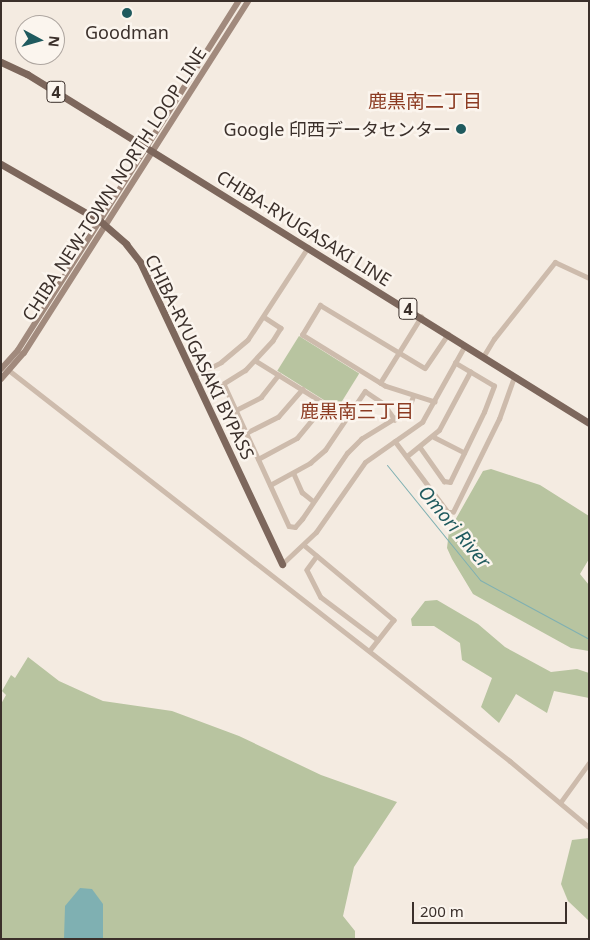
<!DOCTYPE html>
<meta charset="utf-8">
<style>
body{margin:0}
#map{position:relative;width:590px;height:940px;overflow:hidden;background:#f4ebe1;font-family:"Noto Sans","Noto Sans JP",sans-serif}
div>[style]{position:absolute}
.green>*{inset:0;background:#b8c4a0;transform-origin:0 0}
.water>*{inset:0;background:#7fb0b2}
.stream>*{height:1px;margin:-0.5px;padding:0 0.5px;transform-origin:0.5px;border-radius:0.5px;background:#7fb0b2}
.minor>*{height:4.5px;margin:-2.25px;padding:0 2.25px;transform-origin:2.25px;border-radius:2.25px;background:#cdbbac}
.tertiary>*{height:5px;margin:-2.5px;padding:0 2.5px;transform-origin:2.5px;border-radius:2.5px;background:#cdbbac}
.secondary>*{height:6px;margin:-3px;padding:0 3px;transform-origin:3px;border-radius:3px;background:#a18a7d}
.primary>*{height:7px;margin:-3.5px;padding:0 3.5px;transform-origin:3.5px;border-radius:3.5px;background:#7d675c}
.dots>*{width:14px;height:14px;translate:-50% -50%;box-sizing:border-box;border:2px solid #fbf5ee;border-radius:50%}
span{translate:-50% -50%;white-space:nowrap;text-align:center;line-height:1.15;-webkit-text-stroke:5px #fbf5ee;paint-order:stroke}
.shield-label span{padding:1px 4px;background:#fbf5ee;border:1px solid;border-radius:4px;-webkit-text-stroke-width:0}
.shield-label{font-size:16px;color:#3b302b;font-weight:700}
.poi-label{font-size:18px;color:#3b302b}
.right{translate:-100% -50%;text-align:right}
.street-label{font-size:18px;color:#3b302b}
.neighbourhood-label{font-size:19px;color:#8c3b22}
.water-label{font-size:19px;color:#1f5a5e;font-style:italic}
.frame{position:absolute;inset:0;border:2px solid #3b302b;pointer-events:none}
.north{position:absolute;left:15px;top:15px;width:50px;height:50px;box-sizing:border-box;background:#fbf5ee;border:1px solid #aea6a0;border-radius:50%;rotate:96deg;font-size:14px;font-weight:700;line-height:20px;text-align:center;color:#3b302b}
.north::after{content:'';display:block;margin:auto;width:18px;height:22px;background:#1f5a5e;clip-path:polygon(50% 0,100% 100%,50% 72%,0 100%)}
.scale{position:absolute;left:412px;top:902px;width:155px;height:22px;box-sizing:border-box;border:2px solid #3b302b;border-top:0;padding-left:6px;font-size:15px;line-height:18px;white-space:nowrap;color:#3b302b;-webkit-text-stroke:4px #fbf5ee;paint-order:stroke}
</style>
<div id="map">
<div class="green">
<div style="left:299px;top:336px;width:71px;height:41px;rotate:32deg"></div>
<div style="clip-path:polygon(491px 469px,540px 485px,589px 516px,589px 559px,580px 574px,589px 585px,589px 651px,571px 648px,473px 594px,452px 559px,447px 548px,449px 531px,483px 471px)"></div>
<div style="clip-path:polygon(437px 600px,478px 624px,505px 647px,551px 672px,577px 669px,589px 673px,589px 698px,554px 691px,547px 713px,516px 694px,499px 723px,481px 707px,492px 678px,462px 660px,460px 643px,434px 626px,412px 626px,411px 619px,425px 601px)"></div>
<div style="clip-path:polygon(28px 657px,59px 681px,103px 701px,172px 711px,239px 736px,321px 775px,397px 802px,354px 867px,343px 916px,355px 931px,355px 939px,1px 939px,1px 704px,6px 695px,2px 691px,11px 675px,15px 678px)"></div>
<div style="clip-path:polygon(589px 838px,589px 921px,568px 901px,561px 884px,572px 840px)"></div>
</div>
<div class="water">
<div style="clip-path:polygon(80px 888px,92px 889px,103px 904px,103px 939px,64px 939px,65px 906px)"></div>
</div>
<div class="stream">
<div style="left:387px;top:465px;width:148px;rotate:51deg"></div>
<div style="left:480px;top:580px;width:124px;rotate:28.4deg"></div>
</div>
<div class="minor">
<div style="left:264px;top:317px;width:20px;rotate:33deg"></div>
<div style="left:281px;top:328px;width:15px;rotate:122deg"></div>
<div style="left:273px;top:341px;width:40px;rotate:133deg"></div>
<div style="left:246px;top:370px;width:26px;rotate:148deg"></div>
<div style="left:224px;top:384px;width:156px;rotate:65.4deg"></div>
<div style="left:289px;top:526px;width:6px;rotate:9deg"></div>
<div style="left:295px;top:527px;width:11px;rotate:-49deg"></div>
<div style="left:302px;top:519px;width:80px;rotate:-55.7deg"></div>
<div style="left:347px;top:453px;width:20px;rotate:-45deg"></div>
<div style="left:361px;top:439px;width:55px;rotate:-31.7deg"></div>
<div style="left:408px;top:410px;width:15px;rotate:-70deg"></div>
<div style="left:483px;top:357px;width:21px;rotate:-59deg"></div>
<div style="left:494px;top:339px;width:98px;rotate:-51.6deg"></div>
<div style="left:555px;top:262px;width:38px;rotate:25deg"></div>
<div style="left:256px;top:361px;width:108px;rotate:31.8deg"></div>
<div style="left:10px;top:371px;width:634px;rotate:37.95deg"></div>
<div style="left:510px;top:761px;width:103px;rotate:39.9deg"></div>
<div style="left:380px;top:383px;width:78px;rotate:-58.2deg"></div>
<div style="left:435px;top:402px;width:52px;rotate:-162.3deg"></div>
<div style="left:385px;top:386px;width:97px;rotate:-148.4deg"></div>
<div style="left:302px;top:335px;width:35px;rotate:-59deg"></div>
<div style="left:320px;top:305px;width:122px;rotate:31deg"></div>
<div style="left:425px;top:368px;width:41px;rotate:-55.9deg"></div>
<div style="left:236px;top:410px;width:28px;rotate:-27deg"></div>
<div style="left:261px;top:397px;width:28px;rotate:-52deg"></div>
<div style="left:246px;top:433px;width:36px;rotate:-27deg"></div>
<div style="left:278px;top:417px;width:37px;rotate:-49deg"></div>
<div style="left:434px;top:437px;width:34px;rotate:27deg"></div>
<div style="left:395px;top:441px;width:89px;rotate:53.3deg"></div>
<div style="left:448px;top:512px;width:5px"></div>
<div style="left:453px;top:512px;width:104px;rotate:-63.7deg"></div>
<div style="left:499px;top:419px;width:45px;rotate:-70.3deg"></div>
<div style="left:420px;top:447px;width:42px;rotate:54.8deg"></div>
<div style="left:444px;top:481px;width:6px;rotate:9deg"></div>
<div style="left:450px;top:482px;width:78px;rotate:-64.1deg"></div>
<div style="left:484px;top:412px;width:28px;rotate:-69deg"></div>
<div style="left:494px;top:386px;width:45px;rotate:-149.5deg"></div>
<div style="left:407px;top:456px;width:41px;rotate:-39.1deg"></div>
<div style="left:439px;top:430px;width:66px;rotate:-61.9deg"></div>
<div style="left:258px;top:459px;width:44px;rotate:-28.3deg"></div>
<div style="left:297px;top:438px;width:44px;rotate:-50.5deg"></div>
<div style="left:294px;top:474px;width:20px;rotate:66deg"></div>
<div style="left:302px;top:492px;width:14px;rotate:39deg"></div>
<div style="left:270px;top:485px;width:46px;rotate:-28.8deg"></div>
<div style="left:310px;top:463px;width:20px;rotate:-41deg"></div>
<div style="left:325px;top:450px;width:71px;rotate:-55.9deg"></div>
<div style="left:365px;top:391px;width:23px;rotate:34deg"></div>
<div style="left:384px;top:404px;width:19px;rotate:55deg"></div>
<div style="left:304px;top:545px;width:117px;rotate:39.8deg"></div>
<div style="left:394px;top:620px;width:39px;rotate:128deg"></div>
<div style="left:317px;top:556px;width:17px;rotate:126deg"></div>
<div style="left:307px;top:570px;width:30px;rotate:63deg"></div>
<div style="left:321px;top:597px;width:71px;rotate:37deg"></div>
<div style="left:560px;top:803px;width:49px;rotate:-54.1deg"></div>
</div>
<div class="tertiary">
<div style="left:194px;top:376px;width:30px;rotate:-27deg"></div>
<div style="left:221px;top:362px;width:35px;rotate:-40deg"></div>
<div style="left:248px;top:339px;width:110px;rotate:-56.9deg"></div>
<div style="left:282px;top:564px;width:47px;rotate:-43.3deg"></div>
<div style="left:316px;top:532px;width:85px;rotate:-55deg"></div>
<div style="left:365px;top:462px;width:70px;rotate:-35.1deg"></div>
<div style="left:422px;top:422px;width:88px;rotate:-60.8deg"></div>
</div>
<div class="secondary">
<div style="left:1px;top:369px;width:25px;rotate:-48deg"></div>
<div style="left:18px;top:350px;width:413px;rotate:-57.7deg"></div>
<div style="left:1px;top:379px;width:35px;rotate:-49deg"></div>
<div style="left:24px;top:353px;width:417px;rotate:-57.5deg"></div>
</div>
<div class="primary">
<div style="left:1px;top:62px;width:29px;rotate:25deg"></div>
<div style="left:27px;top:74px;width:95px;rotate:31.7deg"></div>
<div style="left:108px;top:124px;width:566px;rotate:31.87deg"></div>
<div style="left:1px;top:164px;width:114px;rotate:29.9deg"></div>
<div style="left:100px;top:221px;width:35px;rotate:41deg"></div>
<div style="left:126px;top:244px;width:23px;rotate:52deg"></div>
<div style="left:140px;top:262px;width:334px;rotate:64.8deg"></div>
</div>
<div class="dots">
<div style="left:127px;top:13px;background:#1f5a5e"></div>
<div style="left:461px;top:129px;background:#1f5a5e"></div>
</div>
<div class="shield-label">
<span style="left:56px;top:92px">4</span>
<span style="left:408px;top:309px">4</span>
</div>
<div class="poi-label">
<span style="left:127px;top:32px">Goodman</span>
<span class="right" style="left:451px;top:129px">Google 印西データセンター</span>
</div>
<div class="street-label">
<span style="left:114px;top:184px;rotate:-57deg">CHIBA NEW-TOWN NORTH LOOP LINE</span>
<span style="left:304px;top:228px;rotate:32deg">CHIBA-RYUGASAKI LINE</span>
<span style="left:200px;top:357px;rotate:64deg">CHIBA-RYUGASAKI BYPASS</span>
</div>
<div class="neighbourhood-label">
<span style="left:425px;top:102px">鹿黒南二丁目</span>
<span style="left:357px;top:412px">鹿黒南三丁目</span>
</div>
<div class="water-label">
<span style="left:454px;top:527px;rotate:50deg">Omori River</span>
</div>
<div class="frame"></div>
<div class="north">N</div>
<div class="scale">200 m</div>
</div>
